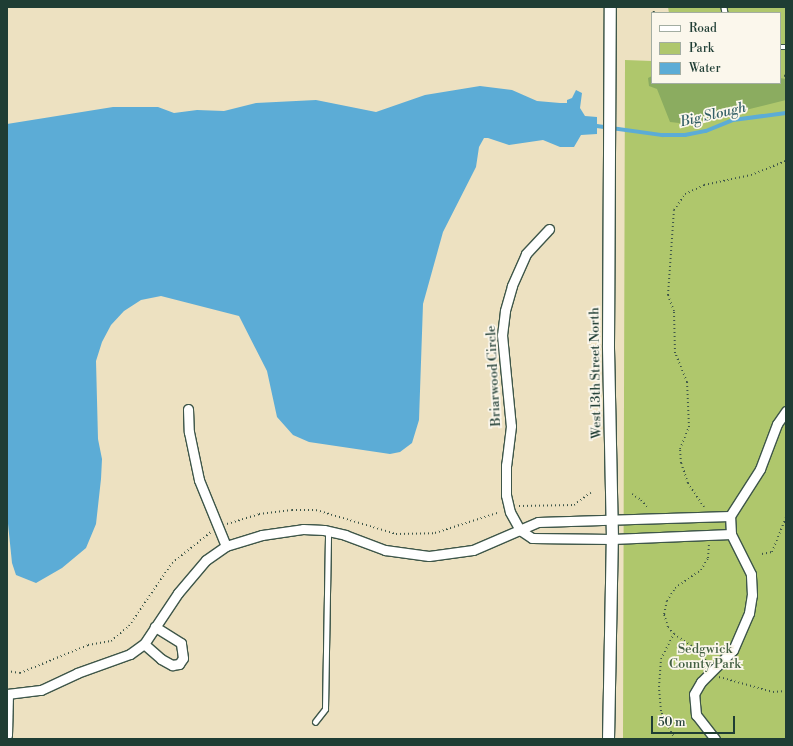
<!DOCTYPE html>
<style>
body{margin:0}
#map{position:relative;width:793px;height:746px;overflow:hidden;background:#ede1c1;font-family:"Libre Bodoni",serif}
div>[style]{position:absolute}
.green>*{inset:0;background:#afc76c}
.forest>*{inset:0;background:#8bac60}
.water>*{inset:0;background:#5cacd6}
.stream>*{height:3.5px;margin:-1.75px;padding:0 1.75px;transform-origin:1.75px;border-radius:1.75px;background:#5cacd6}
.path>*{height:2px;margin-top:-1px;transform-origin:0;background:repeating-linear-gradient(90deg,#3e5649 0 1px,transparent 0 4px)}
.roads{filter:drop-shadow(1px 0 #3e5649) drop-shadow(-1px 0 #3e5649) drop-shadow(0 1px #3e5649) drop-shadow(0 -1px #3e5649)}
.service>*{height:4.5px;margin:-2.25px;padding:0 2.25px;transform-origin:2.25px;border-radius:2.25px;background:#fff}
.minor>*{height:9px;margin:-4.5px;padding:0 4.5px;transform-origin:4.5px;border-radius:4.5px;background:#fff}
.tertiary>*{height:11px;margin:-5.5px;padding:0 5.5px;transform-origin:5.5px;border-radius:5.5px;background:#fff}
span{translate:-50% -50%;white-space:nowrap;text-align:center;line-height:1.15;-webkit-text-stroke:3.5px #fbf7ec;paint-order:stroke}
.street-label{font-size:13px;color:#1f3d34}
.park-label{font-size:13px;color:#436042}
.water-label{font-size:14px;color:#315e65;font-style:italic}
.frame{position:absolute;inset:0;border:8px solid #1f3d34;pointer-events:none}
.legend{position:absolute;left:651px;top:12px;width:130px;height:72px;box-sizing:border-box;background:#fbf7ec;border:1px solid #a3ada2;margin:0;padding:5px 7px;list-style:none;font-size:12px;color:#1f3d34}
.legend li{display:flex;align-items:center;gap:8px;height:20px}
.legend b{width:20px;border:1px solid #a3ada2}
.scale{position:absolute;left:651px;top:716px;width:84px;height:18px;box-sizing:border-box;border:2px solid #1f3d34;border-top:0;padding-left:5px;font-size:12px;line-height:14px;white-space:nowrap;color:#1f3d34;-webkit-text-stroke:3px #fbf7ec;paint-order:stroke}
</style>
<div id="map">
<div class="green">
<div style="clip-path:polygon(668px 7px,786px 7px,786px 739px,623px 739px,625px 60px,652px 61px,652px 83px,780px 83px,780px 13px,669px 13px)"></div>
</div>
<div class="forest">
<div style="clip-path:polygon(652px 76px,652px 83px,780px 83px,780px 78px,786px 79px,786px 100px,688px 124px,670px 122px,657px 89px,649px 86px,648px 78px)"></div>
</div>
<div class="water">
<div style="clip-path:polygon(480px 86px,512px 90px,537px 101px,560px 103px,567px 103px,567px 100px,572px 98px,576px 90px,582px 93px,580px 108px,585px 116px,597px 117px,597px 134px,581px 135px,574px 147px,560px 147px,543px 140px,509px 145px,488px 138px,484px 138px,479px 147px,476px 167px,443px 232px,423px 304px,419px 420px,412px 443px,400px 452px,390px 454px,309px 442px,293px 435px,277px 417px,267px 371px,239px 316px,161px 296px,141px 300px,124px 311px,111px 325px,102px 342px,96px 361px,98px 439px,102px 459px,101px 479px,96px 524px,86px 548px,62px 568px,36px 583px,16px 575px,12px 563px,7px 514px,7px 124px,113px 107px,158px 107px,174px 113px,197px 110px,224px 111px,256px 103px,316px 100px,376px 112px,425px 95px)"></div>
</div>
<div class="stream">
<div style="left:597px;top:126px;width:66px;rotate:7.9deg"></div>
<div style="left:662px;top:135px;width:23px"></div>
<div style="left:685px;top:135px;width:21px;rotate:-11deg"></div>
<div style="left:706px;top:131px;width:29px;rotate:-22deg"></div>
<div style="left:733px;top:120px;width:53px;rotate:-7.5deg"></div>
</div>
<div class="path">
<div style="left:653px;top:7px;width:6px;rotate:81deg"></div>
<div style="left:780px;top:75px;width:6px;rotate:9deg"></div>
<div style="left:632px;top:494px;width:11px;rotate:34deg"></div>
<div style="left:641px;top:500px;width:11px;rotate:49deg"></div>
<div style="left:519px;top:506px;width:55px;rotate:-1deg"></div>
<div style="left:574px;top:505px;width:21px;rotate:-37deg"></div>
<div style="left:704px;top:507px;width:29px;rotate:-124deg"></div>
<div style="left:688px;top:483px;width:21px;rotate:-109deg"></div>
<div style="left:681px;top:463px;width:14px;rotate:-94deg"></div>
<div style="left:680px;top:449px;width:24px;rotate:-68deg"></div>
<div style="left:689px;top:427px;width:45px;rotate:-92.5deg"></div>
<div style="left:687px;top:382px;width:31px;rotate:-112deg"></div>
<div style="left:675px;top:353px;width:42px;rotate:-91.4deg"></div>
<div style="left:674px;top:311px;width:17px;rotate:-111deg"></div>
<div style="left:668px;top:295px;width:85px;rotate:-86deg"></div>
<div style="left:674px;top:210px;width:19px;rotate:-55deg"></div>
<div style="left:685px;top:194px;width:21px;rotate:-25deg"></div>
<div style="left:704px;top:185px;width:48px;rotate:-12deg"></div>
<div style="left:751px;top:175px;width:38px;rotate:-22deg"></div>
<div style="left:227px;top:524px;width:34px;rotate:-17deg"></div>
<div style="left:259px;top:514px;width:33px;rotate:-7deg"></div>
<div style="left:292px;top:510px;width:24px"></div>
<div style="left:316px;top:510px;width:84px;rotate:16.7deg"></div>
<div style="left:396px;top:534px;width:39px;rotate:-1deg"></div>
<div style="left:435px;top:533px;width:68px;rotate:-17.9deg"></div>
<div style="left:762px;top:554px;width:10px;rotate:-11deg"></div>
<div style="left:772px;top:552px;width:37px;rotate:-68deg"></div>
<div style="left:674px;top:634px;width:29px;rotate:34deg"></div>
<div style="left:698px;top:650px;width:15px;rotate:53deg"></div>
<div style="left:7px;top:671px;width:13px;rotate:9deg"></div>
<div style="left:20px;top:673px;width:74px;rotate:-22.4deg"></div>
<div style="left:88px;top:645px;width:23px;rotate:-10deg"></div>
<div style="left:111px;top:641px;width:23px;rotate:-40deg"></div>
<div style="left:129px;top:626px;width:76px;rotate:-55.7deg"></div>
<div style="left:172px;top:563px;width:50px;rotate:-38.5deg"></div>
<div style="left:719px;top:677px;width:56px;rotate:15.5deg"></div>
<div style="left:773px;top:692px;width:13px;rotate:-4deg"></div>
<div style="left:675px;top:739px;width:31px;rotate:-117deg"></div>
<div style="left:661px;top:711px;width:24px;rotate:-95deg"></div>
<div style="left:659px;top:687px;width:28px;rotate:-86deg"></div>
<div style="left:661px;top:659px;width:28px;rotate:-63deg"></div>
<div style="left:674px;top:634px;width:9px;rotate:-131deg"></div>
<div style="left:668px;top:627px;width:14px;rotate:-107deg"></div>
<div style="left:664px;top:614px;width:13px;rotate:-77deg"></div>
<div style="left:667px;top:601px;width:15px;rotate:-58deg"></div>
<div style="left:675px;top:588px;width:32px;rotate:-35deg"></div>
<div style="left:701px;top:570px;width:14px;rotate:-60deg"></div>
<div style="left:708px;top:558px;width:14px;rotate:-86deg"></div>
</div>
<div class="roads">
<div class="service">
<div style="left:724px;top:7px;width:6px;rotate:81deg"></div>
<div style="left:780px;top:47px;width:6px"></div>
<div style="left:315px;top:722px;width:16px;rotate:-52deg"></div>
<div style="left:325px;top:709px;width:178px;rotate:-89deg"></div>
</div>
<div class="minor">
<div style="left:549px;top:229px;width:34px;rotate:133deg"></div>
<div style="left:526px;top:254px;width:35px;rotate:114deg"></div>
<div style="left:512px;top:286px;width:26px;rotate:106deg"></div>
<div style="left:505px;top:311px;width:24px;rotate:97deg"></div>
<div style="left:502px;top:335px;width:91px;rotate:84.4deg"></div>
<div style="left:511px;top:426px;width:39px;rotate:97deg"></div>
<div style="left:506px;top:465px;width:30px;rotate:90deg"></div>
<div style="left:506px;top:495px;width:17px;rotate:77deg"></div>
<div style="left:510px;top:512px;width:21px;rotate:61deg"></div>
<div style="left:520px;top:530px;width:14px;rotate:34deg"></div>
<div style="left:532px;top:538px;width:80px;rotate:0.7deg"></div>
<div style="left:612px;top:539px;width:119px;rotate:-2.4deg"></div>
<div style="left:188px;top:409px;width:23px;rotate:88deg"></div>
<div style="left:189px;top:432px;width:49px;rotate:78.2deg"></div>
<div style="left:199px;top:480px;width:71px;rotate:67.8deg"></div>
<div style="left:144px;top:644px;width:23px;rotate:41deg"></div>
<div style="left:161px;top:659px;width:13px;rotate:29deg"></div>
<div style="left:172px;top:665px;width:7px;rotate:-8deg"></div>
<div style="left:179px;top:664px;width:7px;rotate:-56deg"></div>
<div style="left:183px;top:658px;width:15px;rotate:-98deg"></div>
<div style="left:181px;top:643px;width:31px;rotate:-148deg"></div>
<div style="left:7px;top:694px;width:34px;rotate:-7deg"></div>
<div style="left:41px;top:690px;width:40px;rotate:-25deg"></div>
<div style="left:77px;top:673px;width:56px;rotate:-19.7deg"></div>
<div style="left:130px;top:654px;width:17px;rotate:-36deg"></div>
<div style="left:144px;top:644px;width:61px;rotate:-56.3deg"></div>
<div style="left:178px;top:593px;width:43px;rotate:-49.7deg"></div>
<div style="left:206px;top:560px;width:24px;rotate:-35deg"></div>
<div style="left:226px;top:546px;width:38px;rotate:-17deg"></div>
<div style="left:262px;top:535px;width:41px;rotate:-8.3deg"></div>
<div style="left:303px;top:529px;width:21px;rotate:3deg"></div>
<div style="left:324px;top:530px;width:22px;rotate:13deg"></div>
<div style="left:345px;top:535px;width:43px;rotate:20.6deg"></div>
<div style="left:385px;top:550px;width:44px;rotate:7.8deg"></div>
<div style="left:429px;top:556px;width:44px;rotate:-7.8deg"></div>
<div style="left:473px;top:550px;width:71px;rotate:-23.3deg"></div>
<div style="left:538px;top:522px;width:192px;rotate:-1.8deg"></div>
<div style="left:7px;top:735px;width:41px;rotate:-88.6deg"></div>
<div style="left:715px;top:739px;width:31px;rotate:-128deg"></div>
<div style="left:696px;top:715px;width:21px;rotate:-95deg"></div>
<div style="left:694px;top:694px;width:14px;rotate:-60deg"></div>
<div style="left:701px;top:682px;width:45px;rotate:-45deg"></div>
<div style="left:733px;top:650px;width:40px;rotate:-66.6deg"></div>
<div style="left:749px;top:613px;width:18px;rotate:-81deg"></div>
<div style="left:752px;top:595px;width:21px;rotate:-93deg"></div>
<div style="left:751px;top:574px;width:45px;rotate:-116.6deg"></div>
<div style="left:731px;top:534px;width:18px;rotate:-93deg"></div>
<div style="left:730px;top:516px;width:56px;rotate:-57.4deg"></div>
<div style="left:760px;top:469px;width:48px;rotate:-69.3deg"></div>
<div style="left:777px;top:424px;width:16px;rotate:-55deg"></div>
</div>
<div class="tertiary">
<div style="left:608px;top:739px;width:200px;rotate:-88.9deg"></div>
<div style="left:612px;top:539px;width:194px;rotate:-91.2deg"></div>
<div style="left:608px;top:345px;width:338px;rotate:-89.7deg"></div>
</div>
</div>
<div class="street-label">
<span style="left:596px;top:373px;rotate:-91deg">West 13th Street North</span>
<span style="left:494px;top:376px;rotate:-93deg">Briarwood Circle</span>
</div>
<div class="park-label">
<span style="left:705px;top:657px">Sedgwick<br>County Park</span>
</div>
<div class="water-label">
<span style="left:713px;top:115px;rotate:-13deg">Big Slough</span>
</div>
<div class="frame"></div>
<ul class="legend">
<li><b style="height:5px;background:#fff"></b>Road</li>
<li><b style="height:11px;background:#afc76c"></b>Park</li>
<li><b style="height:11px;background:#5cacd6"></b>Water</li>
</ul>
<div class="scale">50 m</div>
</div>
